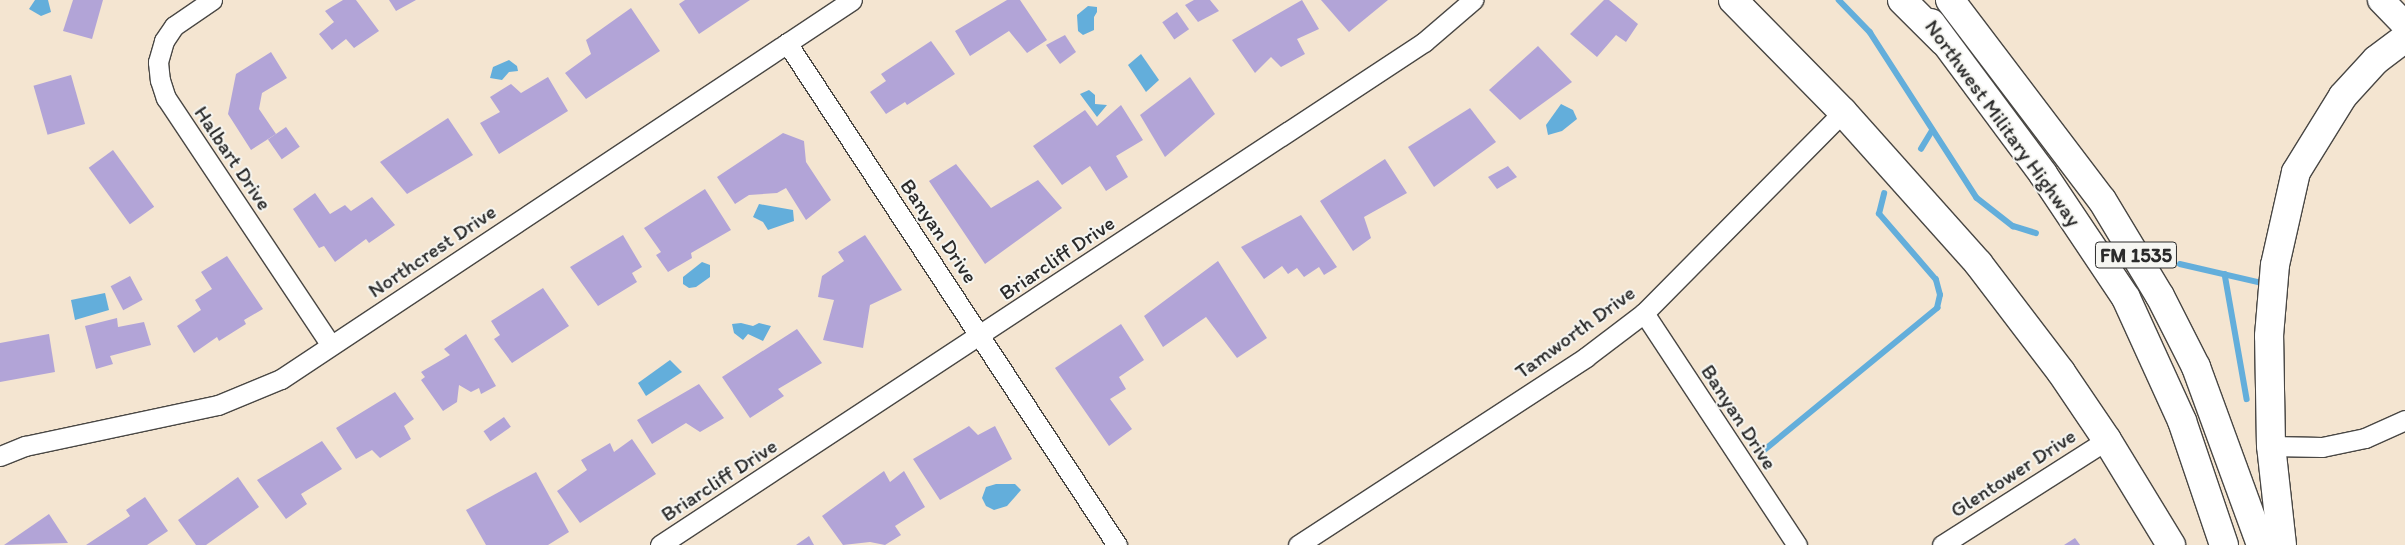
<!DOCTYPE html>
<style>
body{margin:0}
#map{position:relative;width:2405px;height:545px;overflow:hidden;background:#f4e5d1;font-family:Itim,sans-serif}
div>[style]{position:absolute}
.water>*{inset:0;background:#63aedb}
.stream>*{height:5.5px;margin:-2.75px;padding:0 2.75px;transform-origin:2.75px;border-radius:2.75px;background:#63aedb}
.building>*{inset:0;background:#b2a4d7;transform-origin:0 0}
.roads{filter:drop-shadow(1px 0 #494744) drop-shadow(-1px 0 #494744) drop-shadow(0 1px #494744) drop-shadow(0 -1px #494744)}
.street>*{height:19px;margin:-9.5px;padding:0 9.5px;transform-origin:9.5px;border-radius:9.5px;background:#fff}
.secondary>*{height:26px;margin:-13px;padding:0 13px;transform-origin:13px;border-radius:13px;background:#fff}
.primary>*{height:28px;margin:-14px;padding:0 14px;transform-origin:14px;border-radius:14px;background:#fff}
.highway>*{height:28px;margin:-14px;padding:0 14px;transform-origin:14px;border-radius:14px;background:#fff}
span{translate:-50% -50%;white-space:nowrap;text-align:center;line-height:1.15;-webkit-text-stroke:4px #f6f6f2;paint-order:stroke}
.shield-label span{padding:1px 4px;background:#f6f6f2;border:1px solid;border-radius:4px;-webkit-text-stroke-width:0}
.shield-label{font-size:20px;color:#2b2b2b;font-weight:700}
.street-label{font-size:21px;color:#2b2b2b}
</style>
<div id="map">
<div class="water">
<div style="clip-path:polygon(35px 0,48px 0,51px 12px,41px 16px,29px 9px)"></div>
<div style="clip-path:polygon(1088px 6px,1097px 7px,1097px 12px,1094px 17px,1094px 30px,1083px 35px,1078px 31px,1077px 15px)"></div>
<div style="clip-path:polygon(1141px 54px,1159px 80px,1146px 92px,1128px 65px)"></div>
<div style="clip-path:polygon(509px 60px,517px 66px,518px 71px,509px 72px,502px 80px,490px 78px,493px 67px)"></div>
<div style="clip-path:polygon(1089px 90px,1095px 95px,1095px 104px,1107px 105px,1097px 117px,1080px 94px)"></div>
<div style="clip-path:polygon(1561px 104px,1573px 110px,1577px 119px,1562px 131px,1548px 135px,1546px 125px)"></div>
<div style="clip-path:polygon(759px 204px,793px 210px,794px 221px,768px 230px,763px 222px,753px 217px)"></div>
<div style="clip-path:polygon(702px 262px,710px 265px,710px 277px,696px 287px,689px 288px,683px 284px,683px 277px)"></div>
<div style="clip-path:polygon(105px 293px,109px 310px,75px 320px,71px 300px)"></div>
<div style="clip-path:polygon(741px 323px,753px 326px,759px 323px,771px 326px,763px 341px,748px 334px,743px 340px,734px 333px,732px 324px)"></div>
<div style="clip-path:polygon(670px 360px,682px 372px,646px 396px,638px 383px)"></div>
<div style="clip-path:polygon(996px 484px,1015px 484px,1021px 490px,1007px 506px,994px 510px,986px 506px,982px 498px,986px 487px)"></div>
</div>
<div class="stream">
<div style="left:1839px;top:0;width:45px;rotate:45.9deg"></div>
<div style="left:1870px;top:32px;width:197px;rotate:57.2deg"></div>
<div style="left:1977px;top:198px;width:46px;rotate:37.9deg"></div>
<div style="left:2013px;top:226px;width:24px;rotate:17deg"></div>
<div style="left:1921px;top:149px;width:21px;rotate:-59deg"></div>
<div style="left:2180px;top:264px;width:80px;rotate:13deg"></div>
<div style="left:2225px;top:274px;width:127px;rotate:80deg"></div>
<div style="left:1762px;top:452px;width:227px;rotate:-39.4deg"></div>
<div style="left:1937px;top:308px;width:13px;rotate:-77deg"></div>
<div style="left:1940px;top:295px;width:16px;rotate:-105deg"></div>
<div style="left:1936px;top:280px;width:87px;rotate:-130.8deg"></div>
<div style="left:1879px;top:214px;width:21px;rotate:-76deg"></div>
</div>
<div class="building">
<div style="clip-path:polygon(73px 0,103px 0,92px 39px,63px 31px)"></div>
<div style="clip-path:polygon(343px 0,356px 0,379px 31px,354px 48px,346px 39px,332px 50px,319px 34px,334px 22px,325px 11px)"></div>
<div style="clip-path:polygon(389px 0,416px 0,396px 11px)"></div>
<div style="clip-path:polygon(685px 0,750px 0,699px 34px,679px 4px)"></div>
<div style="clip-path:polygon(1007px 0,1020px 0,1047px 40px,1027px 53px,1009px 31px,970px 56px,955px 31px)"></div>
<div style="clip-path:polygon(1194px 0,1210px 0,1219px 11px,1198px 22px,1185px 5px)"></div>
<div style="clip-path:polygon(1302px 0,1319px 29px,1297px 39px,1305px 54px,1281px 67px,1271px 57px,1255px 73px,1232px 40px)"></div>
<div style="clip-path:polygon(1321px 0,1388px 0,1349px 32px)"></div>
<div style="clip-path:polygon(1604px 0,1609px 0,1638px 24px,1626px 42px,1616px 35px,1597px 57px,1570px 34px)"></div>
<div style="clip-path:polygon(631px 8px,660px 51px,586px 99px,565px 73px,591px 54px,586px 40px)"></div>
<div style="left:1177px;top:12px;width:21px;height:18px;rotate:55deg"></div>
<div style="clip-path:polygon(1065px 35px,1076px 52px,1060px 64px,1046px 45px)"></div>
<div style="clip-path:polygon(931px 41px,955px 74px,907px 105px,905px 102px,886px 114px,870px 92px,886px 81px,881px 74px)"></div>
<div style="clip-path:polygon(1538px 46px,1572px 82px,1520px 120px,1489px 90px)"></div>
<div style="clip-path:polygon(271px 52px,287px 78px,262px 93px,259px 109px,276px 134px,251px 150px,228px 114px,236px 74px)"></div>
<div style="left:71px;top:75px;width:51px;height:39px;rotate:74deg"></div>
<div style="clip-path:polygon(548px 77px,568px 111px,499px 154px,480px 123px,500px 112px,490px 97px,511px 84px,521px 93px)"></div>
<div style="clip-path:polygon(1190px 77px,1215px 114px,1165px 157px,1140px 115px)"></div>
<div style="clip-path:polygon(1121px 105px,1143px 140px,1116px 156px,1128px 177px,1106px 191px,1090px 166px,1062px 185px,1033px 146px,1085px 110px,1097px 126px)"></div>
<div style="clip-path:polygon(1470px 108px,1496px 142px,1434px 187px,1408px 147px)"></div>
<div style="clip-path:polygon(448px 118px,473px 155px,407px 194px,380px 162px)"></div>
<div style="left:286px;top:127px;width:24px;height:22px;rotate:55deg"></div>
<div style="clip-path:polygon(783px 133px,804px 141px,806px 162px,831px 200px,806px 220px,786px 188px,777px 193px,749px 195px,735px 204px,717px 177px)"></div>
<div style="left:113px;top:150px;width:70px;height:30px;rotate:54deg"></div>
<div style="clip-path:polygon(1385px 159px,1407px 193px,1364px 217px,1371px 238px,1353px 251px,1320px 201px)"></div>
<div style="clip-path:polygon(956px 164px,991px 208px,1038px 180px,1062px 208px,985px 264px,929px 181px)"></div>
<div style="clip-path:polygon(1508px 166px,1517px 177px,1497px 189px,1488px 177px)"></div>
<div style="clip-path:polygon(705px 189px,731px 230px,691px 253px,692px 258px,668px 272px,656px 255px,661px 252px,644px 228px)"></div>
<div style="clip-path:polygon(315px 193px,330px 214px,345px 205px,351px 211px,372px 197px,395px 225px,369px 243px,366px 239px,335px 262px,324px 246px,319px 248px,293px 209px)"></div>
<div style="clip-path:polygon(1301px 215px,1337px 267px,1324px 275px,1319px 267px,1304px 277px,1297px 268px,1288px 274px,1282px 266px,1264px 279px,1241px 247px)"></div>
<div style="clip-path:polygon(623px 235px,642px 267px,632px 273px,637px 282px,598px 306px,570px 267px)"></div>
<div style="clip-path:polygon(865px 235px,902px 290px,870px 305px,863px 348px,823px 340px,834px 300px,818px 297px,822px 276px,844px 261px,838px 252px)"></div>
<div style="clip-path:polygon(227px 256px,263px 309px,244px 320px,246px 324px,219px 341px,217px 337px,194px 353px,177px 326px,201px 310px,195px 300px,212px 289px,201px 272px)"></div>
<div style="clip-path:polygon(1218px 261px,1267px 338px,1237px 358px,1206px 317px,1163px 347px,1144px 316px)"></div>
<div style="left:130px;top:276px;width:27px;height:22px;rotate:62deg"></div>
<div style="clip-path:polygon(543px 288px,569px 326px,512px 363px,494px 339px,500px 335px,491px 321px)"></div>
<div style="clip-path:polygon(117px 318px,118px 327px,144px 322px,151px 345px,110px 356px,113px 364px,96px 369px,85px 326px)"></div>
<div style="clip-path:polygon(1121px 324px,1144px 360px,1119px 377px,1126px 389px,1110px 399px,1132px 429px,1109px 446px,1055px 368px)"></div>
<div style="clip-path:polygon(797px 329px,822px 363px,778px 389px,784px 396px,750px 418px,722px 377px)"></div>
<div style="clip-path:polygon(49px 334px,55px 372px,0 382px,0 343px)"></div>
<div style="clip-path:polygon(466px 334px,496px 386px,481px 394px,479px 388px,471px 392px,459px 385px,457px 402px,443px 411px,421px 380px,425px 377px,421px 372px,450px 355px,444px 349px)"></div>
<div style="clip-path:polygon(699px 384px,724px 418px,700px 432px,686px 423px,652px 444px,637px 420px)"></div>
<div style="clip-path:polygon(395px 392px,414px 419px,404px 426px,411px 439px,380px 458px,372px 450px,356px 459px,336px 428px)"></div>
<div style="left:504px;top:417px;width:12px;height:25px;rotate:55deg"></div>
<div style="clip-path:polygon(969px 426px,978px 435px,995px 426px,1012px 459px,940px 500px,913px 459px)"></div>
<div style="clip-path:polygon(632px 439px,656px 474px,580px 523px,557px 491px,587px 470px,581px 460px,610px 443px,614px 452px)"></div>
<div style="clip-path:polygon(322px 441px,342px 469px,301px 494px,307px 504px,286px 519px,257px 480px)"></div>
<div style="clip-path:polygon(884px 471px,890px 482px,904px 471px,925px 507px,895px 526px,901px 535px,885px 545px,870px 542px,843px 545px,822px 516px)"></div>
<div style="clip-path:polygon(536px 472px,569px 532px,548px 545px,486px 545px,466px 510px)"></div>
<div style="clip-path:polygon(238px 477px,259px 507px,206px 545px,196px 545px,178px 520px)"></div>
<div style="clip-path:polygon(145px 497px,168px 531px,147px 545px,86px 545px,130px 516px,126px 510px)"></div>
<div style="clip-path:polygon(49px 514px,68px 543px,4px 545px)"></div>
<div style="clip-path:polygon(809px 536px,814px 545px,796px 545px)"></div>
<div style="clip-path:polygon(2075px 538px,2080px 545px,2064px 545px)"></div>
</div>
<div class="roads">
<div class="street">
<div style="left:212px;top:0;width:46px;rotate:145.6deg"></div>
<div style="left:174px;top:26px;width:18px;rotate:124deg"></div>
<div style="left:164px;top:41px;width:22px;rotate:106deg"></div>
<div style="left:158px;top:62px;width:18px;rotate:84deg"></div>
<div style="left:160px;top:80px;width:19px;rotate:72deg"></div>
<div style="left:166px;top:98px;width:297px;rotate:56.3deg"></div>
<div style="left:787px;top:43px;width:601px;rotate:56.68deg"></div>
<div style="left:1644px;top:313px;width:278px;rotate:56.6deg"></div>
<div style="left:2271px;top:446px;width:51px;rotate:1.1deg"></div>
<div style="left:2322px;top:447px;width:44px;rotate:-11.8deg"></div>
<div style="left:2365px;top:438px;width:44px;rotate:-24.2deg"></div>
<div style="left:0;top:456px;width:27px;rotate:-22deg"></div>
<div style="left:25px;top:446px;width:197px;rotate:-12deg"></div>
<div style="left:218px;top:405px;width:68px;rotate:-22.4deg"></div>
<div style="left:281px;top:379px;width:685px;rotate:-33.57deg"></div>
<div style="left:660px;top:545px;width:915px;rotate:-33.36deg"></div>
<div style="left:1424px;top:42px;width:65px;rotate:-40.6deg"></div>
<div style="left:1298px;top:545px;width:344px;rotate:-33.1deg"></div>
<div style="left:1586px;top:357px;width:73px;rotate:-37.2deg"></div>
<div style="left:1644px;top:313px;width:283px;rotate:-45.3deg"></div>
<div style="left:1942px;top:545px;width:196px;rotate:-32.5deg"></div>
</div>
<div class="secondary">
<div style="left:2381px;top:0;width:35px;rotate:46deg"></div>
</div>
<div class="primary">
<div style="left:1733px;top:0;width:157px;rotate:45.5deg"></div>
<div style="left:1843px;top:112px;width:203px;rotate:48.2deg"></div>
<div style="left:1978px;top:263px;width:137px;rotate:52.7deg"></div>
<div style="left:2061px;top:372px;width:82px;rotate:55.9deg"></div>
<div style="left:2107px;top:440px;width:123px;rotate:58.6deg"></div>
<div style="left:1950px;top:0;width:251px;rotate:52.8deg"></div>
<div style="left:2102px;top:200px;width:112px;rotate:58.9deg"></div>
<div style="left:2160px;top:296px;width:80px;rotate:63.1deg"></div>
<div style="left:2196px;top:367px;width:189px;rotate:69.9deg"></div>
<div style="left:1931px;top:23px;width:188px;rotate:53.4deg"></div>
<div style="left:2043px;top:174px;width:149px;rotate:56.2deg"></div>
<div style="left:2126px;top:298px;width:135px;rotate:65.5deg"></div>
<div style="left:2182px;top:421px;width:131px;rotate:71.3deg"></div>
<div style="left:2282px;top:545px;width:100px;rotate:-96.3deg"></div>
<div style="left:2271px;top:446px;width:110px;rotate:-91deg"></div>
<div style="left:2269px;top:336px;width:71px;rotate:-85.2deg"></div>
<div style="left:2275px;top:265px;width:95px;rotate:-77.3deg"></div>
<div style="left:2296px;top:172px;width:89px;rotate:-58.3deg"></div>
<div style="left:2343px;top:96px;width:49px;rotate:-47.5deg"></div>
<div style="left:2376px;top:60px;width:36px;rotate:-37deg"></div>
</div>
<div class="highway">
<div style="left:1902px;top:0;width:59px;rotate:45deg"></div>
</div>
</div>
<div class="shield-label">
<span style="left:2136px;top:255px">FM 1535</span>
</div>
<div class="street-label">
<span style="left:2003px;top:123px;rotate:54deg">Northwest Military Highway</span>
<span style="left:233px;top:158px;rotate:56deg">Halbart Drive</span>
<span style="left:939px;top:231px;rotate:56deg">Banyan Drive</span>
<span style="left:432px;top:251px;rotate:-34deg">Northcrest Drive</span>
<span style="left:1057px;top:258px;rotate:-34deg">Briarcliff Drive</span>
<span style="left:1575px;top:332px;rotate:-36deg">Tamworth Drive</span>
<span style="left:1739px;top:417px;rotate:57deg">Banyan Drive</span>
<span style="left:2013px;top:473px;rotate:-33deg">Glentower Drive</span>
<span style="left:719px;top:480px;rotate:-33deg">Briarcliff Drive</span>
</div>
</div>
